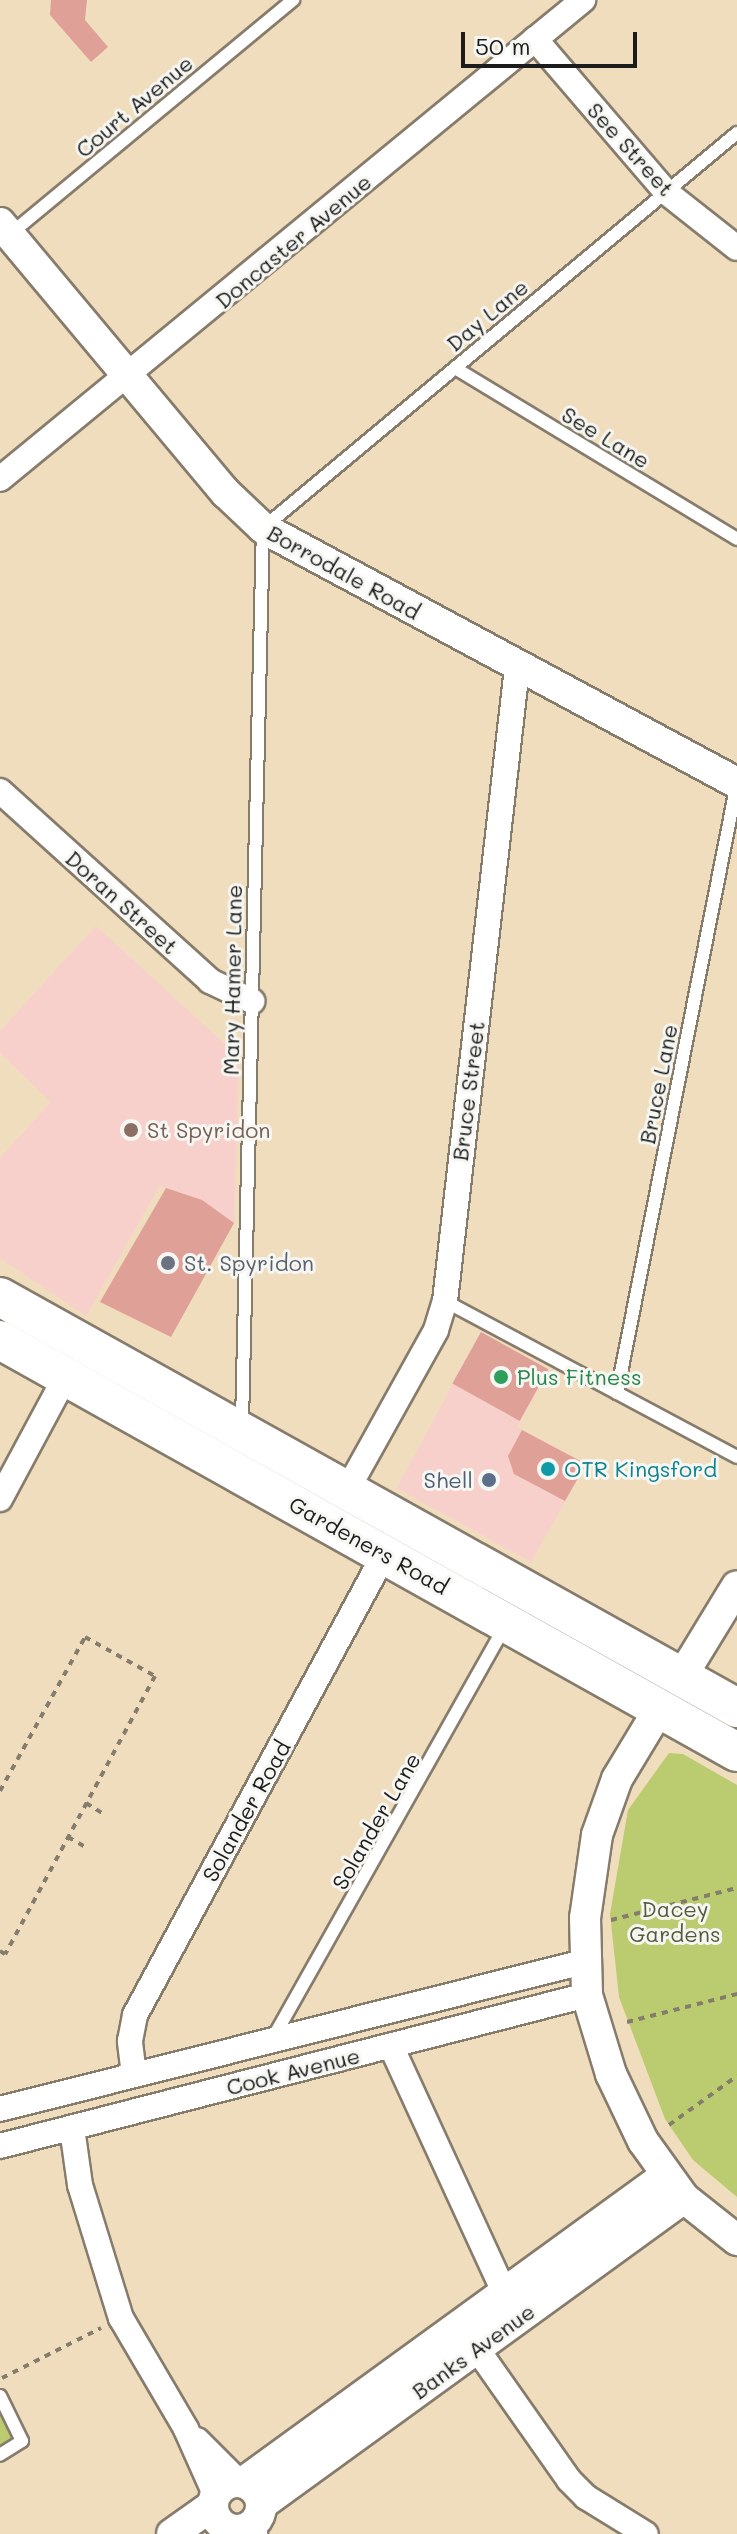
<!DOCTYPE html>
<style>
body{margin:0}
#map{position:relative;width:737px;height:2534px;overflow:hidden;background:#f0ddbd;font-family:Mali,sans-serif}
div>[style]{position:absolute}
.built>*{inset:0;background:#f7d0cc}
.green>*{inset:0;background:#bacc6f}
.building>*{inset:0;background:#dfa097;transform-origin:0 0}
.path>*{height:4px;margin-top:-2px;transform-origin:0;background:repeating-linear-gradient(90deg,#867c6c 0 6px,transparent 0 12px)}
.roads{filter:drop-shadow(2px 0 #867c6c) drop-shadow(-2px 0 #867c6c) drop-shadow(0 2px #867c6c) drop-shadow(0 -2px #867c6c)}
.service>*{height:12px;margin:-6px;padding:0 6px;transform-origin:6px;border-radius:6px;background:#fff}
.minor>*{height:24px;margin:-12px;padding:0 12px;transform-origin:12px;border-radius:12px;background:#fff}
.tertiary>*{height:30px;margin:-15px;padding:0 15px;transform-origin:15px;border-radius:15px;background:#fff}
.tertiary>.ring{margin:-15px;padding:0;box-sizing:content-box;background:none;border:30px solid #fff;border-radius:50%}
.primary>*{height:38px;margin:-19px;padding:0 19px;transform-origin:19px;border-radius:19px;background:#fff}
.dots>*{width:22px;height:22px;translate:-50% -50%;box-sizing:border-box;border:4px solid #f6f6f2;border-radius:50%}
span{translate:-50% -50%;white-space:nowrap;text-align:center;line-height:1.15;-webkit-text-stroke:6px #f6f6f2;paint-order:stroke}
.street-label{font-size:22px;color:#1c1c1c}
.education-label{font-size:22px;color:#785e54}
.left{translate:0 -50%;text-align:left}
.worship-label{font-size:22px;color:#5b616d}
.leisure-label{font-size:22px;color:#27864d}
.culture-label{font-size:22px;color:#0d838f}
.service-label{font-size:22px;color:#4e5e75}
.right{translate:-100% -50%;text-align:right}
.park-label{font-size:22px;color:#535a39}
.scale{position:absolute;left:461px;top:32px;width:176px;height:36px;box-sizing:border-box;border:4px solid #1c1c1c;border-top:0;padding-left:10px;font-size:24px;line-height:28px;white-space:nowrap;color:#1c1c1c;-webkit-text-stroke:6px #f6f6f2;paint-order:stroke}
</style>
<div id="map">
<div class="built">
<div style="clip-path:polygon(96px 926px,239px 1057px,234px 1223px,160px 1185px,86px 1316px,0 1258px,0 1158px,51px 1102px,0 1053px,0 1031px)"></div>
<div style="clip-path:polygon(481px 1332px,549px 1369px,517px 1427px,586px 1464px,531px 1562px,397px 1488px)"></div>
</div>
<div class="green">
<div style="clip-path:polygon(669px 1753px,683px 1754px,737px 1785px,737px 2197px,693px 2160px,665px 2119px,619px 1997px,610px 1914px,628px 1810px)"></div>
<div style="clip-path:polygon(0 2396px,22px 2441px,0 2455px)"></div>
</div>
<div class="building">
<div style="clip-path:polygon(51px 0,87px 0,85px 20px,108px 47px,91px 62px,50px 15px)"></div>
<div style="clip-path:polygon(166px 1188px,202px 1200px,234px 1223px,171px 1337px,100px 1302px)"></div>
<div style="left:481px;top:1332px;width:77px;height:59px;rotate:29deg"></div>
<div style="clip-path:polygon(522px 1430px,586px 1464px,565px 1501px,514px 1474px,508px 1456px)"></div>
</div>
<div class="path">
<div style="left:0;top:1791px;width:176px;rotate:-61.1deg"></div>
<div style="left:85px;top:1637px;width:80px;rotate:29.1deg"></div>
<div style="left:155px;top:1676px;width:316px;rotate:118.3deg"></div>
<div style="left:5px;top:1954px;width:6px;rotate:-149deg"></div>
<div style="left:86px;top:1803px;width:22px;rotate:32deg"></div>
<div style="left:68px;top:1837px;width:22px;rotate:30deg"></div>
<div style="left:611px;top:1920px;width:130px;rotate:-14.3deg"></div>
<div style="left:627px;top:2022px;width:114px;rotate:-14.3deg"></div>
<div style="left:669px;top:2125px;width:84px;rotate:-35.8deg"></div>
<div style="left:2px;top:2378px;width:111px;rotate:-26.8deg"></div>
</div>
<div class="roads">
<div class="service">
<div style="left:9px;top:235px;width:369px;rotate:-39.6deg"></div>
<div style="left:455px;top:368px;width:330px;rotate:31.2deg"></div>
<div style="left:445px;top:1301px;width:331px;rotate:28.1deg"></div>
<div style="left:617px;top:1393px;width:622px;rotate:-78.87deg"></div>
<div style="left:242px;top:1423px;width:895px;rotate:-88.66deg"></div>
<div style="left:263px;top:528px;width:617px;rotate:-39.81deg"></div>
<div style="left:273px;top:2038px;width:472px;rotate:-60.6deg"></div>
<div style="left:0;top:2396px;width:50px;rotate:63.9deg"></div>
<div style="left:22px;top:2441px;width:26px;rotate:148deg"></div>
</div>
<div class="minor">
<div style="left:535px;top:39px;width:201px;rotate:49.4deg"></div>
<div style="left:666px;top:192px;width:90px;rotate:38.3deg"></div>
<div style="left:0;top:479px;width:755px;rotate:-39.41deg"></div>
<div style="left:0;top:791px;width:283px;rotate:42.1deg"></div>
<div style="left:210px;top:981px;width:47px;rotate:25.5deg"></div>
<div style="left:346px;top:1492px;width:185px;rotate:-60.9deg"></div>
<div style="left:436px;top:1330px;width:30px;rotate:-73deg"></div>
<div style="left:445px;top:1301px;width:637px;rotate:-83.51deg"></div>
<div style="left:0;top:1499px;width:137px;rotate:-61.8deg"></div>
<div style="left:391px;top:2046px;width:273px;rotate:65.3deg"></div>
<div style="left:134px;top:2075px;width:34px;rotate:-97deg"></div>
<div style="left:130px;top:2041px;width:26px;rotate:-79deg"></div>
<div style="left:135px;top:2015px;width:525px;rotate:-61.58deg"></div>
<div style="left:0;top:2109px;width:601px;rotate:-14.15deg"></div>
<div style="left:72px;top:2128px;width:58px;rotate:82deg"></div>
<div style="left:80px;top:2185px;width:139px;rotate:72.9deg"></div>
<div style="left:121px;top:2318px;width:129px;rotate:59.6deg"></div>
<div style="left:186px;top:2429px;width:71px;rotate:66deg"></div>
<div style="left:0;top:2146px;width:606px;rotate:-14.43deg"></div>
<div style="left:477px;top:2349px;width:160px;rotate:54.9deg"></div>
<div style="left:569px;top:2480px;width:24px;rotate:45deg"></div>
<div style="left:586px;top:2497px;width:70px;rotate:31.7deg"></div>
<div style="left:197px;top:2440px;width:59px;rotate:45deg"></div>
<div style="left:250px;top:2527px;width:9px;rotate:54deg"></div>
</div>
<div class="tertiary">
<div style="left:0;top:223px;width:352px;rotate:50.1deg"></div>
<div style="left:226px;top:493px;width:51px;rotate:43.4deg"></div>
<div style="left:263px;top:528px;width:538px;rotate:28.28deg"></div>
<div style="left:682px;top:1676px;width:105px;rotate:-58.6deg"></div>
<div style="left:661px;top:1706px;width:85px;rotate:121.1deg"></div>
<div style="left:617px;top:1779px;width:59px;rotate:109.7deg"></div>
<div style="left:597px;top:1835px;width:84px;rotate:98.2deg"></div>
<div style="left:585px;top:1918px;width:77px;rotate:88.5deg"></div>
<div style="left:587px;top:1995px;width:83px;rotate:73.1deg"></div>
<div style="left:611px;top:2074px;width:74px;rotate:64.5deg"></div>
<div style="left:643px;top:2141px;width:70px;rotate:54.3deg"></div>
<div style="left:684px;top:2198px;width:68px;rotate:38.4deg"></div>
<div class="ring" style="left:213px;top:2482px;width:18px;height:18px"></div>
<div style="left:244px;top:2482px;width:520px;rotate:-36.01deg"></div>
<div style="left:262px;top:2504px;width:521px;rotate:-35.95deg"></div>
<div style="left:172px;top:2534px;width:50px;rotate:-35.3deg"></div>
</div>
<div class="primary">
<div style="left:0;top:1297px;width:844px;rotate:29.15deg"></div>
<div style="left:0;top:1340px;width:844px;rotate:29.21deg"></div>
</div>
</div>
<div class="dots">
<div style="left:131px;top:1130px;background:#8d6e63"></div>
<div style="left:168px;top:1263px;background:#6b7280"></div>
<div style="left:501px;top:1377px;background:#2e9e5b"></div>
<div style="left:548px;top:1469px;background:#0f9aa8"></div>
<div style="left:489px;top:1480px;background:#5c6f8a"></div>
</div>
<div class="street-label">
<span style="left:134px;top:106px;rotate:-40deg">Court Avenue</span>
<span style="left:631px;top:149px;rotate:48deg">See Street</span>
<span style="left:293px;top:241px;rotate:-40deg">Doncaster Avenue</span>
<span style="left:487px;top:315px;rotate:-40deg">Day Lane</span>
<span style="left:606px;top:437px;rotate:31deg">See Lane</span>
<span style="left:344px;top:572px;rotate:29deg">Borrodale Road</span>
<span style="left:122px;top:902px;rotate:42deg">Doran Street</span>
<span style="left:232px;top:980px;rotate:-89deg">Mary Hamer Lane</span>
<span style="left:658px;top:1084px;rotate:-79deg">Bruce Lane</span>
<span style="left:468px;top:1091px;rotate:-83deg">Bruce Street</span>
<span style="left:369px;top:1545px;rotate:29deg">Gardeners Road</span>
<span style="left:246px;top:1811px;rotate:-61deg">Solander Road</span>
<span style="left:376px;top:1821px;rotate:-60deg">Solander Lane</span>
<span style="left:293px;top:2071px;rotate:-14deg">Cook Avenue</span>
<span style="left:473px;top:2351px;rotate:-36deg">Banks Avenue</span>
</div>
<div class="education-label">
<span class="left" style="left:147px;top:1130px">St Spyridon</span>
</div>
<div class="worship-label">
<span class="left" style="left:184px;top:1263px">St. Spyridon</span>
</div>
<div class="leisure-label">
<span class="left" style="left:517px;top:1377px">Plus Fitness</span>
</div>
<div class="culture-label">
<span class="left" style="left:564px;top:1469px">OTR Kingsford</span>
</div>
<div class="service-label">
<span class="right" style="left:473px;top:1480px">Shell</span>
</div>
<div class="park-label">
<span style="left:675px;top:1921px">Dacey<br>Gardens</span>
</div>
<div class="scale">50 m</div>
</div>
